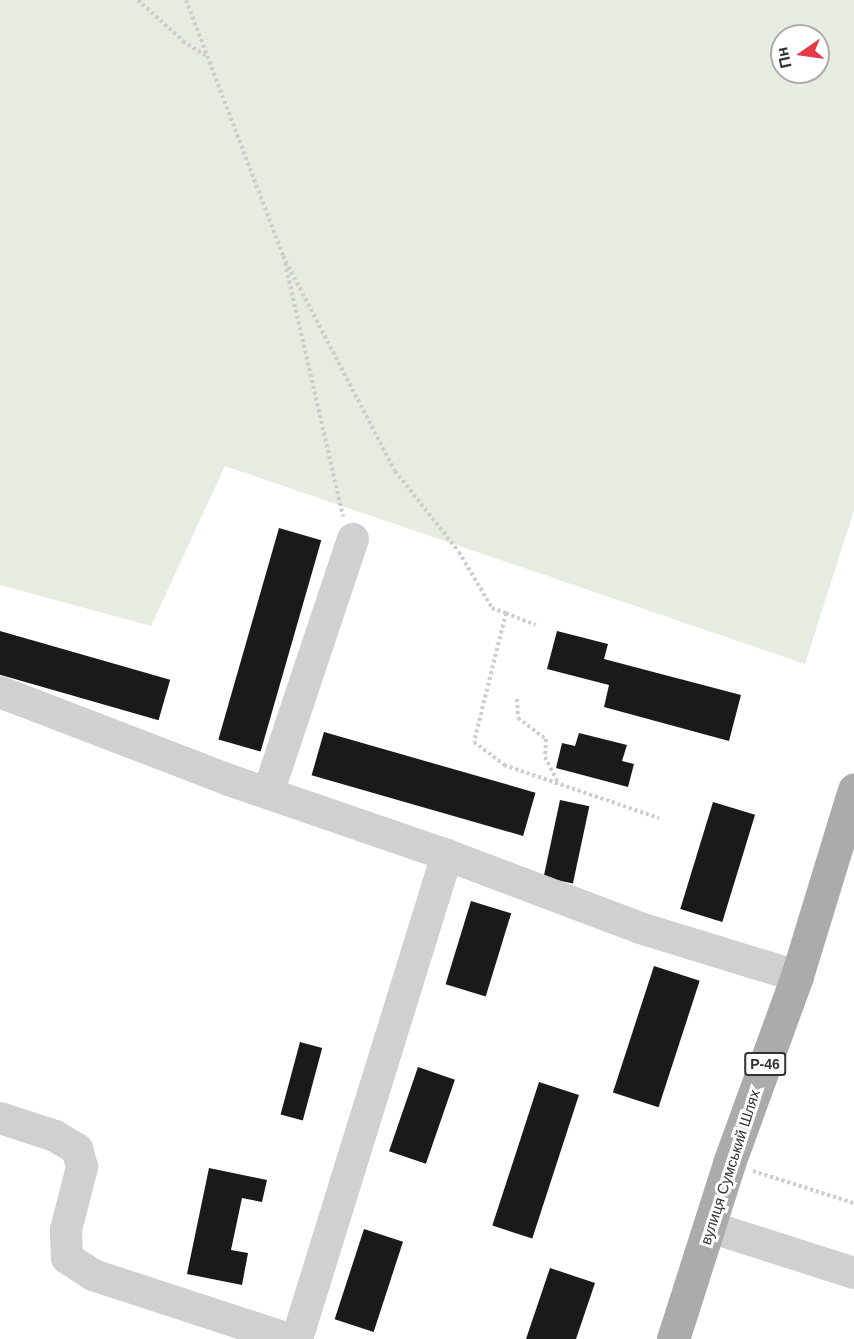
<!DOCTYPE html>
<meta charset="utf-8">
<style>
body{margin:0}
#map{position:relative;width:854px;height:1339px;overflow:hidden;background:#fff;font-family:Arial,sans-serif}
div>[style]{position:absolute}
.green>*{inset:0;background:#e6ecdf}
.building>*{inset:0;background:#1a1a1a;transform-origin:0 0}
.path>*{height:4px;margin-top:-2px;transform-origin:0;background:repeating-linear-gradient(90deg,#cdcdcd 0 3px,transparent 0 6px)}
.minor>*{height:32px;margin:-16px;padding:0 16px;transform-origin:16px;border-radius:16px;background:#d0d0d0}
.major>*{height:33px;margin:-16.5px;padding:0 16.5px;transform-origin:16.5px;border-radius:16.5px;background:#ababab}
span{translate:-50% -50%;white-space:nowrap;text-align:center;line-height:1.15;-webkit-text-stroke:6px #fff;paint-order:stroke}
.shield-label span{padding:2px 4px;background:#fff;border:2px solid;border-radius:4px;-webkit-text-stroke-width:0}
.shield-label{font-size:14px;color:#333;font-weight:700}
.street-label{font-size:15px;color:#333}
.north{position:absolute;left:770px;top:24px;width:60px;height:60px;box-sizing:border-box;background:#fff;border:2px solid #adadad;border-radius:50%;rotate:257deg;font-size:16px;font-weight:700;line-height:24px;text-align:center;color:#333}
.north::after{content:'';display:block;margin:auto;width:21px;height:27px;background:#e63946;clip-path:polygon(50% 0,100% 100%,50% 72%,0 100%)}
</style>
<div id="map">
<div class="green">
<div style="clip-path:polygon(evenodd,0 0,854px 0,854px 510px,805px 664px,225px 466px,151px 626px,0 585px,0 0,782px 36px,818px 36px,818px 72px,782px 72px,782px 36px)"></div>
</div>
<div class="building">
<div style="left:279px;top:528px;width:44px;height:220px;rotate:16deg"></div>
<div style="left:0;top:631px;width:177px;height:42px;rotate:16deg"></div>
<div style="clip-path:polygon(557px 631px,608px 644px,604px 659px,741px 695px,729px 741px,604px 707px,609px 685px,547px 669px)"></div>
<div style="left:324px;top:732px;width:220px;height:45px;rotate:16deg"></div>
<div style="clip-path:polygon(579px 733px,627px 745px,622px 761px,634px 764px,628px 787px,556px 768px,562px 743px,575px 746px)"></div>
<div style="left:560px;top:800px;width:30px;height:79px;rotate:12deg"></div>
<div style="left:713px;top:802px;width:44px;height:112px;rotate:17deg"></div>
<div style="left:471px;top:901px;width:42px;height:87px;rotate:17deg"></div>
<div style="left:654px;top:966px;width:48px;height:133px;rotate:18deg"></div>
<div style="left:300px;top:1042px;width:23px;height:75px;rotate:15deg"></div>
<div style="left:418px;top:1067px;width:39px;height:89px;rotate:19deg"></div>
<div style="left:539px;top:1082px;width:42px;height:151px;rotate:18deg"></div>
<div style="clip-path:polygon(209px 1168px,267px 1180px,262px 1202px,242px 1198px,231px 1250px,248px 1253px,242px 1285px,187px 1274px)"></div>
<div style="left:364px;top:1229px;width:41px;height:95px;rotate:18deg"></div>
<div style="clip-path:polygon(550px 1268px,595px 1283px,576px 1339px,526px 1339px)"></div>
</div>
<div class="path">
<div style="left:138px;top:0;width:61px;rotate:42.3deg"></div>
<div style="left:183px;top:41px;width:27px;rotate:33deg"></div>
<div style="left:186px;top:0;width:274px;rotate:69.2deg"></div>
<div style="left:283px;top:256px;width:242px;rotate:62.5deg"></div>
<div style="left:395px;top:471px;width:103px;rotate:51.7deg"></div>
<div style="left:459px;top:552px;width:65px;rotate:59.5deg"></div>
<div style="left:492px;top:608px;width:15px;rotate:20deg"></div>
<div style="left:506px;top:613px;width:133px;rotate:103.9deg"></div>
<div style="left:474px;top:742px;width:38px;rotate:37deg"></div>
<div style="left:504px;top:765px;width:164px;rotate:18.9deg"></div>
<div style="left:285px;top:263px;width:260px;rotate:77.1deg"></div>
<div style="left:506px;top:613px;width:32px;rotate:22deg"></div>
<div style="left:517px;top:699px;width:19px;rotate:87deg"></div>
<div style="left:518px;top:718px;width:35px;rotate:37deg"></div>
<div style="left:546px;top:739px;width:18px;rotate:93deg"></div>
<div style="left:545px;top:757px;width:30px;rotate:63deg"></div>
<div style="left:753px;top:1171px;width:106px;rotate:17.6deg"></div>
</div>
<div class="minor">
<div style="left:0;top:692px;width:245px;rotate:21deg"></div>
<div style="left:229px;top:780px;width:231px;rotate:19deg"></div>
<div style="left:447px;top:855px;width:206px;rotate:20.7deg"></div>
<div style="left:640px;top:928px;width:164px;rotate:17deg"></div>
<div style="left:268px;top:793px;width:268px;rotate:-71.5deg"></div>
<div style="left:0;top:1118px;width:58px;rotate:18.1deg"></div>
<div style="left:55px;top:1136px;width:26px;rotate:31deg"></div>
<div style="left:77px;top:1149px;width:19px;rotate:74deg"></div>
<div style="left:82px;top:1167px;width:65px;rotate:104.3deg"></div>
<div style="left:66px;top:1230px;width:28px;rotate:88deg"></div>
<div style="left:67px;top:1258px;width:31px;rotate:33deg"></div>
<div style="left:93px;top:1275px;width:206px;rotate:18.1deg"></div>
<div style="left:710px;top:1227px;width:151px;rotate:17.7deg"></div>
<div style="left:297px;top:1339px;width:507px;rotate:-72.78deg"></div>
</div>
<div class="major">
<div style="left:673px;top:1339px;width:185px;rotate:-72.3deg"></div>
<div style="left:729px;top:1163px;width:199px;rotate:-70deg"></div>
<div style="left:797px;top:976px;width:195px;rotate:-73deg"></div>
</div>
<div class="shield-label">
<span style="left:765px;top:1064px">Р-46</span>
</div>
<div class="street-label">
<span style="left:730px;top:1167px;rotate:-72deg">вулиця Сумський Шлях</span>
</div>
<div class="north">Пн</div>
</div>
